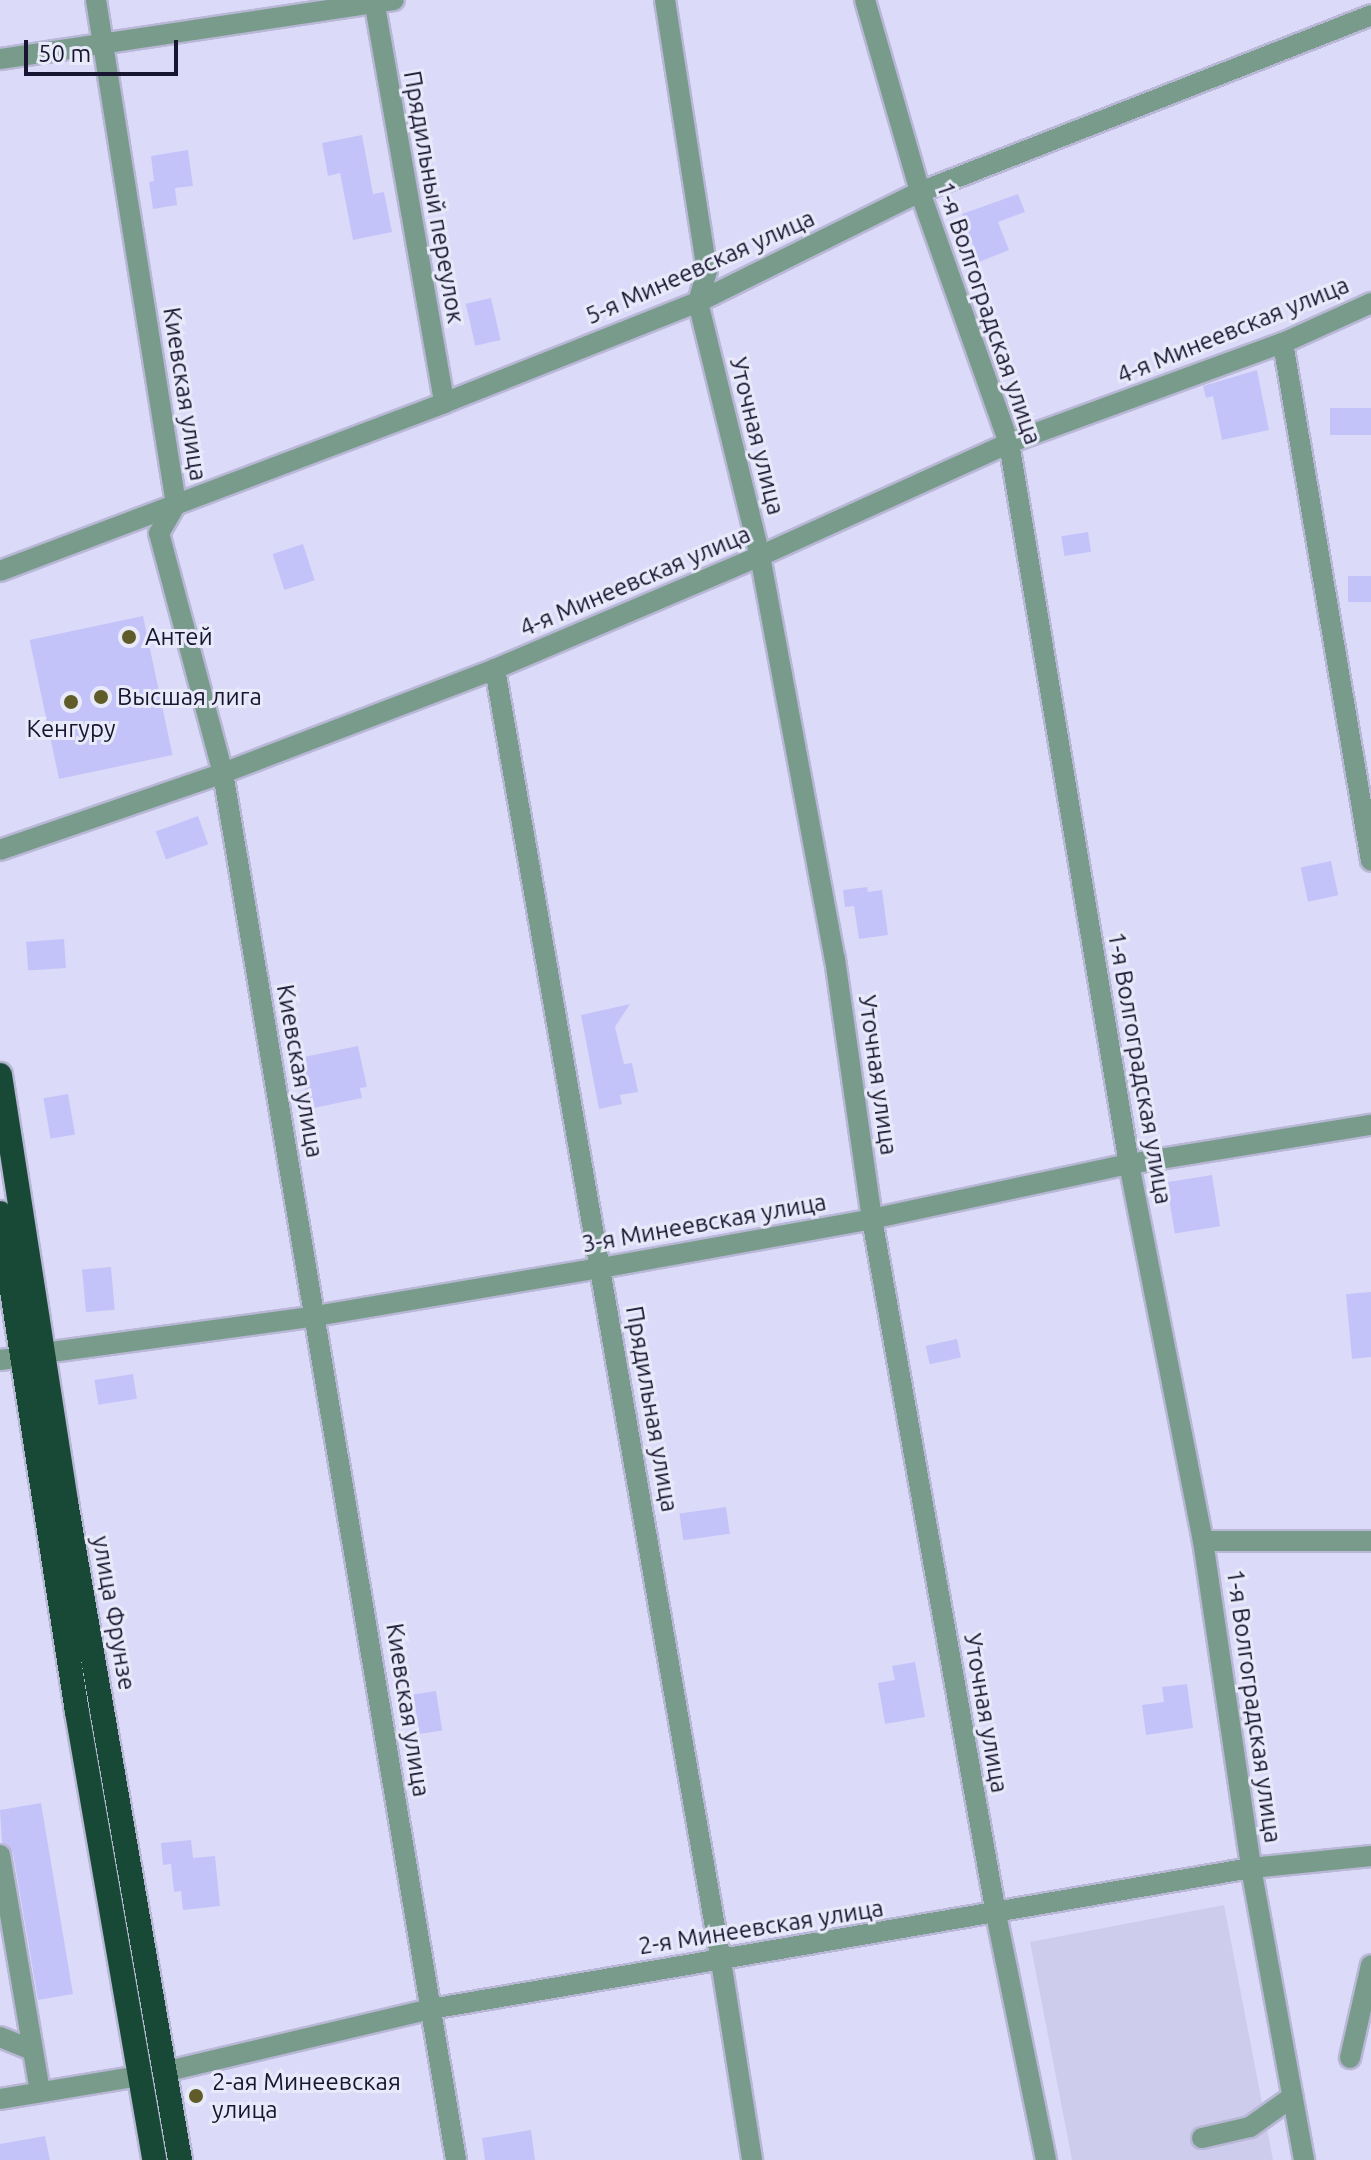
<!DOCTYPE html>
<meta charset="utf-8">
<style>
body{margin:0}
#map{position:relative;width:1371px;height:2160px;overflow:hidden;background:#dbdbf9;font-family:Ubuntu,sans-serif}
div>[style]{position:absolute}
.built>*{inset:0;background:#cdcced}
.building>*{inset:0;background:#c4c3f9;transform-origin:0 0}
.roads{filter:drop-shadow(2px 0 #b8b7d5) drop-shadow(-2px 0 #b8b7d5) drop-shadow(0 2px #b8b7d5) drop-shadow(0 -2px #b8b7d5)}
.minor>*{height:20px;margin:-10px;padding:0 10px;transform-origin:10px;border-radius:10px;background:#789b8b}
.highway>*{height:24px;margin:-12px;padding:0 12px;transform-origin:12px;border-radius:12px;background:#184937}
.dots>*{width:22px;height:22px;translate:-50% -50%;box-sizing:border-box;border:4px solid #e9eaf9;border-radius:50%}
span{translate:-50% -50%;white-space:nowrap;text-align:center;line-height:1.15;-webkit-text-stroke:6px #e9eaf9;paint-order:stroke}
.street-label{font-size:24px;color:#17152f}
.poi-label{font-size:24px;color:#17152f}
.left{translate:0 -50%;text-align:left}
.scale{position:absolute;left:24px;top:40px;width:154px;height:36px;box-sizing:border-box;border:4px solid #17152f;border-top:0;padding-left:10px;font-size:24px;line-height:28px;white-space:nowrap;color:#17152f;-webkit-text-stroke:6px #e9eaf9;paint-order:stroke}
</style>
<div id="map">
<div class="built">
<div style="clip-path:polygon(1224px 1905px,1273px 2160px,1072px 2160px,1030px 1942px)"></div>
</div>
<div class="building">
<div style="clip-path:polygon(362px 135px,373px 194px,384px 192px,392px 232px,353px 240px,340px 173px,328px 176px,322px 143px)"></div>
<div style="clip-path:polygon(188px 150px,193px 186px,175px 188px,177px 205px,153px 209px,149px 182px,154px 181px,151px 156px)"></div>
<div style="clip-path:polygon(1018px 194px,1025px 212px,998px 222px,1009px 250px,979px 262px,962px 214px)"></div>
<div style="left:491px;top:298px;width:43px;height:26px;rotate:77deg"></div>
<div style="clip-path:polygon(1257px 370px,1269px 430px,1222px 440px,1213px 396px,1206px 398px,1203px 386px)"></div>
<div style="left:1371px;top:408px;width:27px;height:41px;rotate:90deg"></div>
<div style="left:1088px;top:532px;width:20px;height:27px;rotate:81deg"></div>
<div style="left:303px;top:544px;width:38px;height:32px;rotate:72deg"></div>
<div style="left:1371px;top:576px;width:26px;height:23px;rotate:90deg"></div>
<div style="left:143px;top:616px;width:142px;height:116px;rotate:78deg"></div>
<div style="left:198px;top:816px;width:30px;height:45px;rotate:70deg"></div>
<div style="left:1331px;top:861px;width:35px;height:31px;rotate:78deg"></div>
<div style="clip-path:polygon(867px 887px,868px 892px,882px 890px,888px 935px,859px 939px,854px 906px,845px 907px,843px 890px)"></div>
<div style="left:64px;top:939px;width:29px;height:38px;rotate:86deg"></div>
<div style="clip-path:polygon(630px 1004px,615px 1027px,624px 1064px,632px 1063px,638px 1092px,620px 1095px,622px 1104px,599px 1109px,581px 1015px)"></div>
<div style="clip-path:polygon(358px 1046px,367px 1087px,360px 1088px,362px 1098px,309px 1109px,299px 1058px)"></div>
<div style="left:68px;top:1094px;width:41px;height:25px;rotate:80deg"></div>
<div style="left:1212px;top:1175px;width:52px;height:46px;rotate:81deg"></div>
<div style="left:111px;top:1267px;width:43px;height:29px;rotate:85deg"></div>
<div style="clip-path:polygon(1371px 1292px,1371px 1357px,1352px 1359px,1346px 1294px)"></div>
<div style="left:957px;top:1339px;width:19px;height:32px;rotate:78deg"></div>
<div style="left:133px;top:1374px;width:25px;height:39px;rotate:81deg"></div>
<div style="left:726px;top:1507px;width:27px;height:47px;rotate:82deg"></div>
<div style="clip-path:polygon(915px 1662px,925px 1717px,885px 1724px,878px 1683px,895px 1680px,892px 1666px)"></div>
<div style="clip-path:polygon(1187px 1684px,1193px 1728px,1146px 1735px,1142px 1705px,1164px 1702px,1162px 1687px)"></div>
<div style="left:436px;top:1691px;width:40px;height:23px;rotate:81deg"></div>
<div style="clip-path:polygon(41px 1803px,73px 1994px,38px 2000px,13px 1853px,2px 1842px,0 1810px)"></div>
<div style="clip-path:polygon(191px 1840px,193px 1858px,215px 1856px,220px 1906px,183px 1910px,181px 1891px,174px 1892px,171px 1864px,163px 1865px,161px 1843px)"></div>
<div style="clip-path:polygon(531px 2130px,535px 2160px,485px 2160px,482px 2138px)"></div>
<div style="clip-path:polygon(45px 2136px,50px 2160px,0 2160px,0 2144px)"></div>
</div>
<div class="roads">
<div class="minor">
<div style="left:96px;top:0;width:510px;rotate:80.98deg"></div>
<div style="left:176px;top:504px;width:34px;rotate:120deg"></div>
<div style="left:159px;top:533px;width:248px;rotate:75.1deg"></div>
<div style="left:223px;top:773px;width:1406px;rotate:80.46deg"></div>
<div style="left:374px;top:0;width:409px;rotate:80.1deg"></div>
<div style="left:665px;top:0;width:274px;rotate:81.2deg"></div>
<div style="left:707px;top:271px;width:32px;rotate:106deg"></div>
<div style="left:698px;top:302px;width:261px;rotate:76.3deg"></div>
<div style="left:760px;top:556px;width:410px;rotate:79.5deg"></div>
<div style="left:835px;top:959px;width:263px;rotate:81.9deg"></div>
<div style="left:872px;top:1219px;width:706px;rotate:79.88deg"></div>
<div style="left:996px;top:1914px;width:251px;rotate:78.5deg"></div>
<div style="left:865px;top:0;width:200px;rotate:74deg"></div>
<div style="left:920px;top:192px;width:266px;rotate:70.5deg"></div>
<div style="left:1009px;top:443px;width:731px;rotate:80.55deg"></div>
<div style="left:1129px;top:1164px;width:384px;rotate:78.9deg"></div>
<div style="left:1203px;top:1541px;width:331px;rotate:81.6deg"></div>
<div style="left:1251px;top:1868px;width:297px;rotate:79.7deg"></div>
<div style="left:0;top:59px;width:398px;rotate:-8.5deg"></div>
<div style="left:1283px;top:343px;width:525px;rotate:80.36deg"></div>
<div style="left:0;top:571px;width:475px;rotate:-20.7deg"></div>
<div style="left:444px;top:403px;width:273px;rotate:-21.7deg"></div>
<div style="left:698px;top:302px;width:248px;rotate:-26.4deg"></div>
<div style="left:920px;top:192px;width:484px;rotate:-21.4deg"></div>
<div style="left:495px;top:669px;width:1312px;rotate:80.08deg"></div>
<div style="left:721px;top:1961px;width:201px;rotate:81.1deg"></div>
<div style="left:0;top:850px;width:236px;rotate:-19deg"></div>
<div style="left:223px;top:773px;width:291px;rotate:-20.9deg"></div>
<div style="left:495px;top:669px;width:288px;rotate:-23.1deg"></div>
<div style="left:760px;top:556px;width:273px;rotate:-24.4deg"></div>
<div style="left:1009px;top:443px;width:292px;rotate:-20.1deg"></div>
<div style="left:1283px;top:343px;width:97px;rotate:-24.4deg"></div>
<div style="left:44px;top:1353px;width:275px;rotate:-7.7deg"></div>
<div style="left:316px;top:1316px;width:289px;rotate:-9.6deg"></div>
<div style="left:601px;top:1268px;width:275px;rotate:-10.2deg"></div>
<div style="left:872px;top:1219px;width:263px;rotate:-12.1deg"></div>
<div style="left:1129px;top:1164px;width:245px;rotate:-9.2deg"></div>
<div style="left:0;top:1360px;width:23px;rotate:-7deg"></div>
<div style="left:1203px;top:1541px;width:168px"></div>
<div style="left:0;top:1855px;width:240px;rotate:80.4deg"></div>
<div style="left:0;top:2037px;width:35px;rotate:22deg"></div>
<div style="left:1350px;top:2058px;width:95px;rotate:-77.3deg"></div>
<div style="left:164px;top:2072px;width:274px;rotate:-13.3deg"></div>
<div style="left:431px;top:2009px;width:832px;rotate:-9.76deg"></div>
<div style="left:1251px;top:1868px;width:121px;rotate:-5.7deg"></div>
<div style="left:0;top:2099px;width:141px;rotate:-9.4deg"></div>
<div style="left:1202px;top:2138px;width:49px;rotate:-12.9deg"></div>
<div style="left:1250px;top:2127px;width:52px;rotate:-35.5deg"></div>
</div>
<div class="highway">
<div style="left:0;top:1075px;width:432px;rotate:81.2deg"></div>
<div style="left:66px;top:1502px;width:668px;rotate:80.17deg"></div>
<div style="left:0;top:1213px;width:505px;rotate:81.23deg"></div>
<div style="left:77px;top:1712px;width:455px;rotate:80.2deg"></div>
</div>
</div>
<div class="dots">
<div style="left:129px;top:637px;background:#605c29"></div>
<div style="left:101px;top:697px;background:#605c29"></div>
<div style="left:71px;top:702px;background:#605c29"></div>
<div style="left:196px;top:2096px;background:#605c29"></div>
</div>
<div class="street-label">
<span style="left:434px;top:197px;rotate:80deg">Прядильный переулок</span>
<span style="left:700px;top:267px;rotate:-24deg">5-я Минеевская улица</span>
<span style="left:989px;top:313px;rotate:71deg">1-я Волгоградская улица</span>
<span style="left:1233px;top:330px;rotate:-22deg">4-я Минеевская улица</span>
<span style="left:185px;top:394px;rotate:81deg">Киевская улица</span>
<span style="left:757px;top:436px;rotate:76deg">Уточная улица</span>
<span style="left:635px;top:581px;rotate:-23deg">4-я Минеевская улица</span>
<span style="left:1140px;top:1068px;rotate:80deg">1-я Волгоградская улица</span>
<span style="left:300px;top:1071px;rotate:80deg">Киевская улица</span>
<span style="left:878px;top:1075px;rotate:82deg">Уточная улица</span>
<span style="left:704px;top:1223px;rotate:-10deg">3-я Минеевская улица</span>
<span style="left:652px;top:1409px;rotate:80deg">Прядильная улица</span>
<span style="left:114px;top:1613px;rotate:80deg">улица Фрунзе</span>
<span style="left:1254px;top:1706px;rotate:82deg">1-я Волгоградская улица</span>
<span style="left:408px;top:1710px;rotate:81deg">Киевская улица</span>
<span style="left:986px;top:1713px;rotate:80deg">Уточная улица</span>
<span style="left:761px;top:1927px;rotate:-9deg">2-я Минеевская улица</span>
</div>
<div class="poi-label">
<span class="left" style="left:145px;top:637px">Антей</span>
<span class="left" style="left:117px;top:697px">Высшая лига</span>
<span style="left:71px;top:729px">Кенгуру</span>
<span class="left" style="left:212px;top:2096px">2-ая Минеевская<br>улица</span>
</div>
<div class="scale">50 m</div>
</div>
